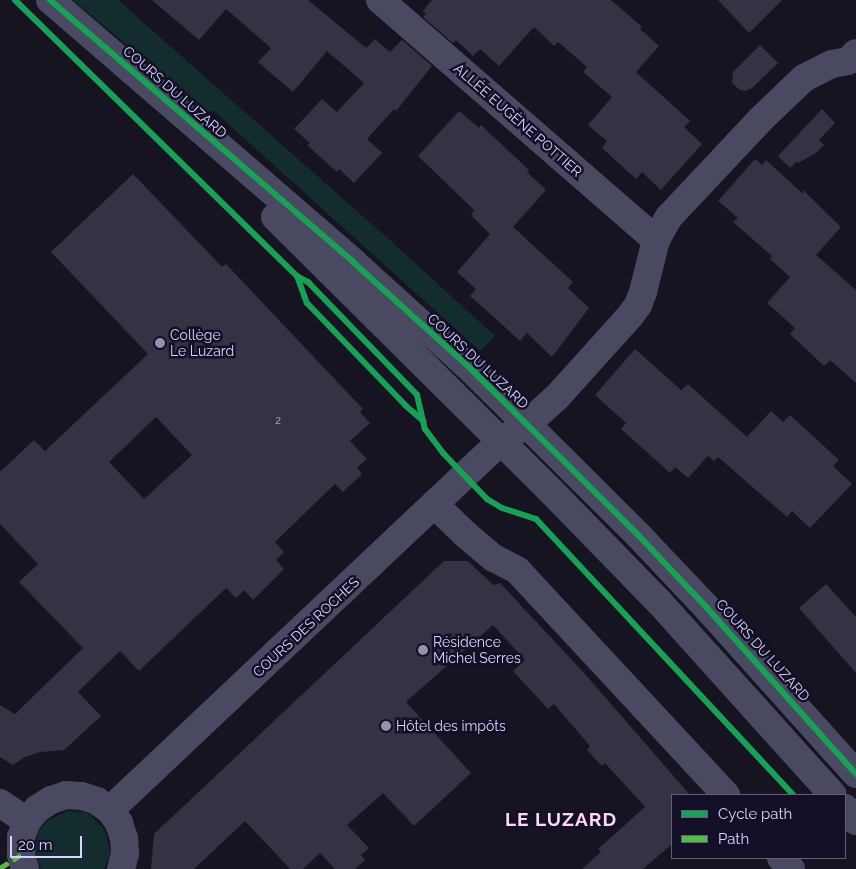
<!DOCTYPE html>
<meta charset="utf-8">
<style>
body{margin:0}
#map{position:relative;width:856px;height:869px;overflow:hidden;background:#161421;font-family:Raleway,sans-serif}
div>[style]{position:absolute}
.green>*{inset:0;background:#132c2d}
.building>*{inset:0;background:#343243}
.minor>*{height:28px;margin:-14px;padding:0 14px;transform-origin:14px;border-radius:14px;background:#4a4962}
.quiet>*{height:5px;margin-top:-2.5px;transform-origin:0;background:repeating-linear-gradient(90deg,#58b947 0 10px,transparent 0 15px)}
.cycleway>*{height:6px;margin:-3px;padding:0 3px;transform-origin:3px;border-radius:3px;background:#1a9f57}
.dots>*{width:14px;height:14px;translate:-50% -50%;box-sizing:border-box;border:2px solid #130f26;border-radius:50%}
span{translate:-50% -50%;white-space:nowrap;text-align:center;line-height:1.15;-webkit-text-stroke:5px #130f26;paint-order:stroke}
.number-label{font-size:11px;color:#b0acd0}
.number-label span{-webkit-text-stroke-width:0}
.street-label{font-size:14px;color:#d9d4ff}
.poi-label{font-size:14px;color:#d9d4ff}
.left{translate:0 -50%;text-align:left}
.district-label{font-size:19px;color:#ffd6f0;font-weight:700;letter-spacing:1px}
.legend{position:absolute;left:671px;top:794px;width:175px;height:65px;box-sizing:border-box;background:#130f26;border:1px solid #625e7d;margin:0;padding:6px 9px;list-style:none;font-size:15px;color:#d9d4ff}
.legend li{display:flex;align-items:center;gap:10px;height:25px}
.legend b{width:25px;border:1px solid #625e7d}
.scale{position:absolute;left:10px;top:836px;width:72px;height:22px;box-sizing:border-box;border:2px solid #d9d4ff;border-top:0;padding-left:6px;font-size:15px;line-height:18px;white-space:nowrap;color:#d9d4ff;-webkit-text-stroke:4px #130f26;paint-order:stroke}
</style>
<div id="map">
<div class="green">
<div style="clip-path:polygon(73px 0,118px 0,392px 242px,495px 336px,480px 351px,215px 112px,207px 111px,198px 102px,189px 97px)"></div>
<div style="clip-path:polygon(68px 811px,83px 812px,90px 815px,105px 830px,110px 853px,104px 869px,41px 869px,35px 854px,35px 846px,39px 831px,48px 820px)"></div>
</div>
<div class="building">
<div style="clip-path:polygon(152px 0,308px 0,366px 48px,375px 39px,390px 52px,402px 40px,432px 66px,396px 111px,394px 109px,367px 139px,382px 153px,354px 183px,339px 169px,337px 172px,307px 145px,310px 143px,294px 129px,322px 99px,337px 112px,364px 83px,327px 51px,293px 92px,258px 62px,271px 48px,226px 9px,199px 40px)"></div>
<div style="clip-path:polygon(432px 0,611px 0,642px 27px,640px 29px,659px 46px,636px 72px,690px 121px,684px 127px,702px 144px,661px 190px,642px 172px,636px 179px,602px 148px,607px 141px,588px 125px,612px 97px,583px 72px,587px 67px,558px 42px,554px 46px,534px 27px,499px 66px,480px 49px,473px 56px,456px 40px,453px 43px,423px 17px,426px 14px,423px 11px)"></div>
<div style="clip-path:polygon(718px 0,782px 0,749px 33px)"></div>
<div style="clip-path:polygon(760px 45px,778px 63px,752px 88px,746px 91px,740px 90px,732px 83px,733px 72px)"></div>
<div style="clip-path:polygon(822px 109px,835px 123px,819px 140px,824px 145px,816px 153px,798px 163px,797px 161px,790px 168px,778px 156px)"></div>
<div style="clip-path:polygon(459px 111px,479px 128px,481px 125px,529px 170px,527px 172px,546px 190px,513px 227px,573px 282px,568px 288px,589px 308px,552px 357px,527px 333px,520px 341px,497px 320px,470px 296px,476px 289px,457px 272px,490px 234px,471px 215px,474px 210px,418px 156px)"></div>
<div style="clip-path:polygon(755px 159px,762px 165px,766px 160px,803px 194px,802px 189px,841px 227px,816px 255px,856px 290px,856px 383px,830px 360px,824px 366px,790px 334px,795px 328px,767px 303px,790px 277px,770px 259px,772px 256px,733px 222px,738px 218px,718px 201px)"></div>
<div style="clip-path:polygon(evenodd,133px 174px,222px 267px,226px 264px,363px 409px,360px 412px,370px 423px,350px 441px,367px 459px,357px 468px,362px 474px,343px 492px,335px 484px,275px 542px,284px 552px,276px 560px,284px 569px,253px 600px,244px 590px,236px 598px,226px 588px,139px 671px,120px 651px,78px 692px,101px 716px,64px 750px,40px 752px,25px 757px,13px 765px,0 757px,0 705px,15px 714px,83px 648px,19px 582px,38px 564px,0 524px,0 472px,34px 440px,45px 451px,148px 354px,51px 252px,133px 174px,156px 417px,192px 455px,144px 499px,109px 462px,156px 417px)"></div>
<div style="clip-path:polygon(635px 349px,681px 390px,688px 384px,747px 437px,771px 411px,783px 422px,790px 415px,839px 460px,833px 466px,852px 484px,810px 528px,792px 511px,787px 517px,718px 457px,714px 461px,708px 456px,688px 478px,675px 467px,670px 473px,621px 429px,626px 423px,595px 395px)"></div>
<div style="clip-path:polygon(444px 561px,468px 561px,493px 585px,500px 583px,585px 674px,690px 795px,672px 795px,672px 844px,643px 869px,582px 869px,601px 852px,598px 849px,645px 807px,605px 763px,602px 766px,587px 750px,590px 746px,554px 704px,548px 709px,513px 671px,525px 660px,493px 625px,406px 702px,471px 773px,414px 826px,383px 793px,347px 825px,369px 848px,361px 855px,365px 860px,355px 869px,335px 869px,320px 853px,303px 869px,290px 869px,245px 821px,194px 869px,151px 869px,154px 834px)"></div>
<div style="clip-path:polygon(826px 584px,856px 617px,856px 673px,799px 608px)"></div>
</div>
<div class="minor">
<div style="left:50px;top:0;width:401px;rotate:40.8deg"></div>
<div style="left:353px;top:262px;width:161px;rotate:42.2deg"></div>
<div style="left:472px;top:370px;width:235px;rotate:44.8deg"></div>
<div style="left:639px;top:536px;width:99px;rotate:46.6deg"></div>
<div style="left:707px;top:608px;width:223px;rotate:48.1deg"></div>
<div style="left:380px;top:0;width:366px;rotate:41deg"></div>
<div style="left:275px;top:217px;width:389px;rotate:44.8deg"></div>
<div style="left:551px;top:491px;width:156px;rotate:45.8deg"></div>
<div style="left:660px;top:603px;width:258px;rotate:48deg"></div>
<div style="left:435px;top:505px;width:42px;rotate:44deg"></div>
<div style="left:465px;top:534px;width:38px;rotate:40deg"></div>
<div style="left:494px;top:558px;width:27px;rotate:28deg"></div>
<div style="left:518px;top:571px;width:306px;rotate:47.1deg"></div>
<div style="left:0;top:803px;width:32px;rotate:34deg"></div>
<div style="left:845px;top:808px;width:17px;rotate:50deg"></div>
<div style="left:110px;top:810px;width:536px;rotate:-43.34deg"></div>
<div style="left:500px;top:442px;width:32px;rotate:-34deg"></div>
<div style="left:527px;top:424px;width:40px;rotate:-42deg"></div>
<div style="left:557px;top:397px;width:109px;rotate:-48deg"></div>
<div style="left:630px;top:316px;width:14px;rotate:-54deg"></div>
<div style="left:638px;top:305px;width:14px;rotate:-69deg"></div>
<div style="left:643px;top:292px;width:54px;rotate:-76deg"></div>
<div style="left:656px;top:240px;width:26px;rotate:-61deg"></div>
<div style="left:669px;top:217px;width:133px;rotate:-46.8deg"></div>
<div style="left:760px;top:120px;width:61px;rotate:-43.7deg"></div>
<div style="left:804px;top:78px;width:31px;rotate:-27deg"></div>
<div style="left:832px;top:64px;width:16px;rotate:-11deg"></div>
<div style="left:848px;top:61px;width:11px;rotate:-45deg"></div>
<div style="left:781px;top:858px;width:15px;rotate:48deg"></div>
<div style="left:25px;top:869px;width:15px;rotate:-106deg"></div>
<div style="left:21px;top:855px;width:18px;rotate:-90deg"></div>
<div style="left:21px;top:837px;width:17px;rotate:-69deg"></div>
<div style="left:27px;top:821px;width:16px;rotate:-50deg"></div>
<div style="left:37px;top:809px;width:17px;rotate:-33deg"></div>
<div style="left:51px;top:800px;width:16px;rotate:-18deg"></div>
<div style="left:66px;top:795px;width:16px;rotate:4deg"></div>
<div style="left:82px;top:796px;width:16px;rotate:18deg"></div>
<div style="left:97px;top:801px;width:16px;rotate:35deg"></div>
<div style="left:110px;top:810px;width:16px;rotate:55deg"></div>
<div style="left:119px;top:823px;width:16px;rotate:72deg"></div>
<div style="left:124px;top:838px;width:15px;rotate:86deg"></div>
<div style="left:125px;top:853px;width:16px;rotate:104deg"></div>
</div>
<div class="quiet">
<div style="left:0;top:868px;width:25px;rotate:-32deg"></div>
</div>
<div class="cycleway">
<div style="left:15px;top:0;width:395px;rotate:44.4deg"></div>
<div style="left:297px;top:276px;width:13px;rotate:29deg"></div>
<div style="left:308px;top:282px;width:157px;rotate:46deg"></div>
<div style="left:417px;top:395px;width:35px;rotate:77deg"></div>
<div style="left:425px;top:429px;width:30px;rotate:53deg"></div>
<div style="left:443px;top:453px;width:64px;rotate:46.3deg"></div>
<div style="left:487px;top:499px;width:17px;rotate:31deg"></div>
<div style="left:502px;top:508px;width:36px;rotate:18deg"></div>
<div style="left:536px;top:519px;width:377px;rotate:47deg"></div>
<div style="left:50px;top:0;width:401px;rotate:40.8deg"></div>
<div style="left:353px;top:262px;width:161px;rotate:42.2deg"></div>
<div style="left:472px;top:370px;width:235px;rotate:44.8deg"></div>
<div style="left:639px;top:536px;width:99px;rotate:46.6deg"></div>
<div style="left:707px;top:608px;width:223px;rotate:48.1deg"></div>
<div style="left:297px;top:276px;width:29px;rotate:70deg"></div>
<div style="left:307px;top:303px;width:143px;rotate:46.1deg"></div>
<div style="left:406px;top:406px;width:23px;rotate:41deg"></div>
</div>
<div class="dots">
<div style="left:160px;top:343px;background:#9591b1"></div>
<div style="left:423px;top:650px;background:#9591b1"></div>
<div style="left:386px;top:726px;background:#9591b1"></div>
</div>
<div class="number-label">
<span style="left:278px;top:421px">2</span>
</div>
<div class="street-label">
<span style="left:175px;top:92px;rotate:41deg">COURS DU LUZARD</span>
<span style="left:518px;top:120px;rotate:41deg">ALLÉE EUGÈNE POTTIER</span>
<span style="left:478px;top:361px;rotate:43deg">COURS DU LUZARD</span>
<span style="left:306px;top:627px;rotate:-43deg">COURS DES ROCHES</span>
<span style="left:763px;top:650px;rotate:48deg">COURS DU LUZARD</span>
</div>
<div class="poi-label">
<span class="left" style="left:170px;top:343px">Collège<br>Le Luzard</span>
<span class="left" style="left:433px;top:650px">Résidence<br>Michel Serres</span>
<span class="left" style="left:396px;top:726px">Hôtel des impôts</span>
</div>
<div class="district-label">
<span style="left:561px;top:820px">LE LUZARD</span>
</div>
<ul class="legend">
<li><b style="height:6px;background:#1a9f57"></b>Cycle path</li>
<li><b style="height:6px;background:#58b947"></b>Path</li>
</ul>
<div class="scale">20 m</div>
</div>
